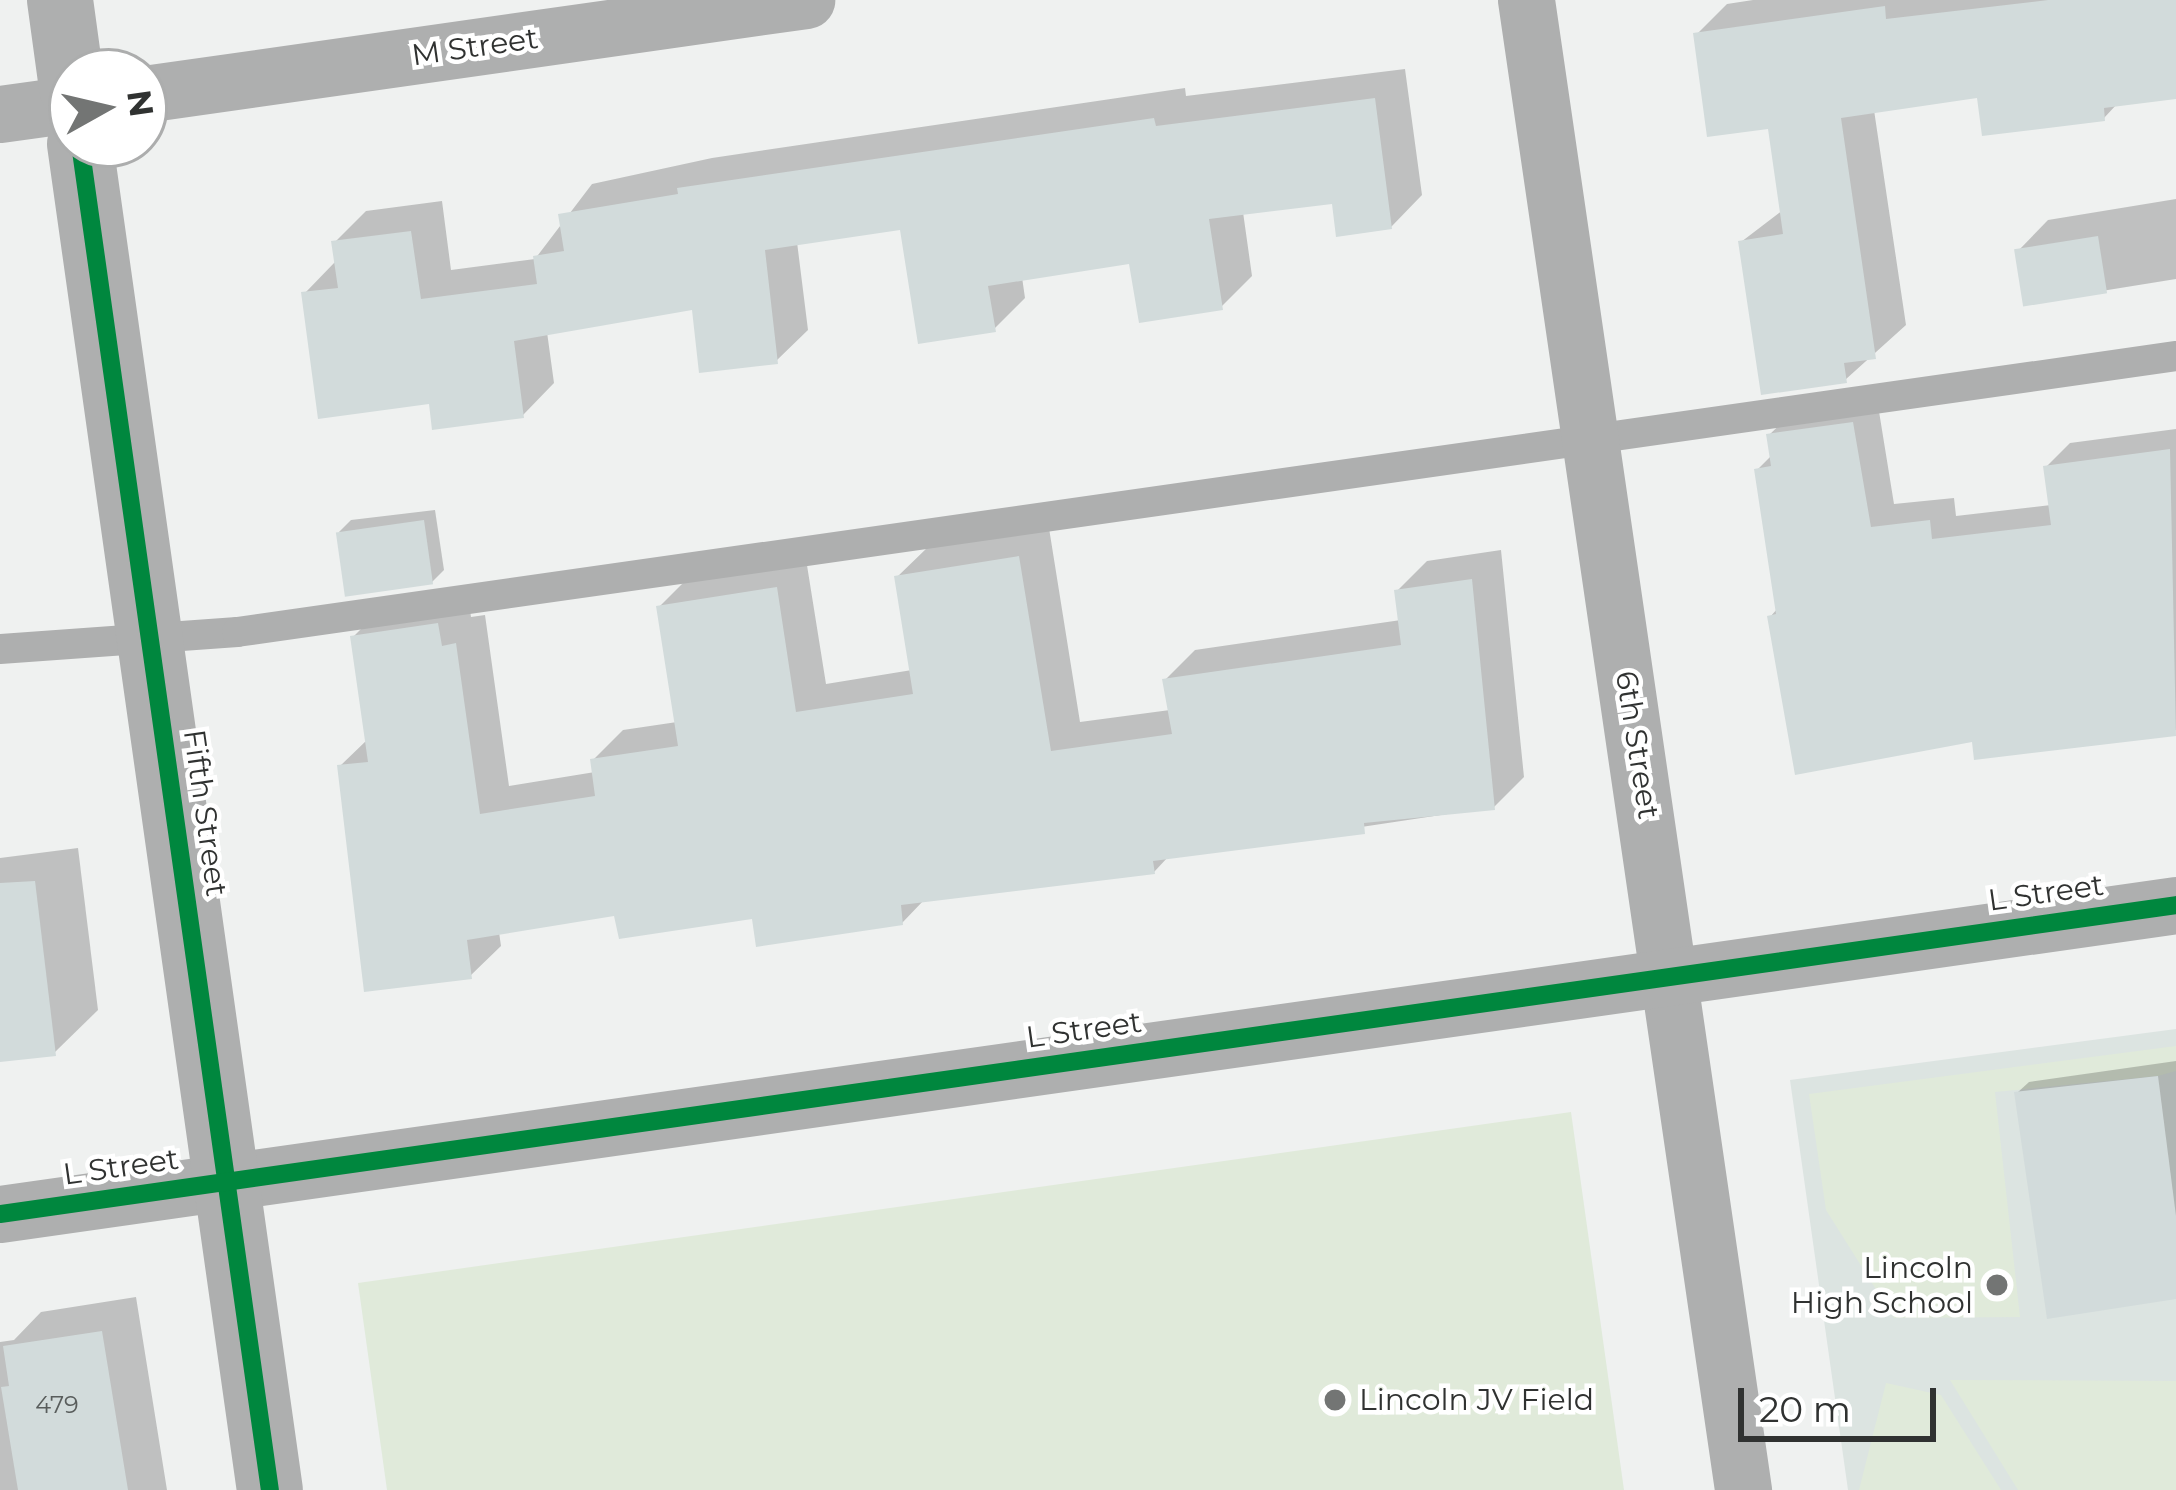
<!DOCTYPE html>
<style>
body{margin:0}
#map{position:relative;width:2176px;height:1490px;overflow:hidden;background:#eff1f0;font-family:Montserrat,sans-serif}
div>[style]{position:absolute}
.built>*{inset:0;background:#dce4e1}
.green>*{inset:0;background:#e0eada}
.shadow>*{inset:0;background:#0003}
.building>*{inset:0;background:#d2dbdb;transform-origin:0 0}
.service>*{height:30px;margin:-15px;padding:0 15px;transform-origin:15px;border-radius:15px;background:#aeafaf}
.minor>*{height:57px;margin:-28.5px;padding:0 28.5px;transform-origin:28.5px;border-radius:28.5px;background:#aeafaf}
.tertiary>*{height:66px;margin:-33px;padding:0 33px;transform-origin:33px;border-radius:33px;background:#aeafaf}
.cycleway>*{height:18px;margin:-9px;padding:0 9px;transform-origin:9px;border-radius:9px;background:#00873e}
.dots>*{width:33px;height:33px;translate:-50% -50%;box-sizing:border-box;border:6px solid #fff;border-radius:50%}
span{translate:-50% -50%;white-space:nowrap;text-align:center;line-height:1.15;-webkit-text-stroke:9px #fff;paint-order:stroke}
.number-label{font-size:24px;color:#595d5c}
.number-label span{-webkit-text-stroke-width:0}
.street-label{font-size:30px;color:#303231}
.poi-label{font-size:30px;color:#303231}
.right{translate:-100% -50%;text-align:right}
.left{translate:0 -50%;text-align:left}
.north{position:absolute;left:48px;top:48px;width:120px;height:120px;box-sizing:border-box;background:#fff;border:3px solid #acadad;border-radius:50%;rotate:82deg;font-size:33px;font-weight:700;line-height:48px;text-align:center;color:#303231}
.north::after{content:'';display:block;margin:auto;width:42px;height:54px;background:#737574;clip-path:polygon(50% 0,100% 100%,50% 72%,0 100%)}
.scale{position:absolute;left:1738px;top:1388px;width:198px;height:54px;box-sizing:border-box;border:6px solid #303231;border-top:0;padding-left:15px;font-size:36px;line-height:42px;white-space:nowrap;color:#303231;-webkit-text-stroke:9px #fff;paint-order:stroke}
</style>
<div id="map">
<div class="built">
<div style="clip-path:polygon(2176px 1029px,2176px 1490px,1848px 1490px,1790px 1080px)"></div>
</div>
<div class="green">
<div style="clip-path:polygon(2176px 1046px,2176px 1071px,2158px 1076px,1995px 1092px,2020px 1317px,1894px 1318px,1826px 1210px,1809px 1094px)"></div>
<div style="clip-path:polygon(1571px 1112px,1624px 1490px,387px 1490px,358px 1283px)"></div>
<div style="clip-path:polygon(1950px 1380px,2176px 1381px,2176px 1490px,2018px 1490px)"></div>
<div style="clip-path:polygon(1886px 1383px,1941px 1395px,2001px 1490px,1859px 1490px)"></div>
</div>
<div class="shadow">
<div style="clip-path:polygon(1753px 0,2176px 0,2176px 96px,2118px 103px,2104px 118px,1980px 95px,1874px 110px,1906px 325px,1845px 380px,1741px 242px,1783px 210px,1771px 125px,1696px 35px,1727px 4px)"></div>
<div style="clip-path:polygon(1405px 69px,1422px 195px,1391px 227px,1334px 201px,1243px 212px,1252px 276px,1221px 307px,1132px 260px,1022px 277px,1025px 298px,994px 329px,903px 227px,797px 242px,808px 330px,776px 361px,694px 307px,547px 332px,554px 383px,523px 415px,431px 401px,304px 294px,335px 262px,335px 242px,366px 211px,442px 201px,451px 270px,535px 259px,592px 184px,712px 158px,1185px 88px,1186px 96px)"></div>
<div style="clip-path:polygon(2176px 199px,2176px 279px,2027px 303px,2018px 251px,2048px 220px)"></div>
<div style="clip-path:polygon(1877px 399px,1894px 504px,1954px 498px,1956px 516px,2051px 505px,2046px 467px,2070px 443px,2176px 429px,2176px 730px,1977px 757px,1974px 739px,1770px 617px,1778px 608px,1757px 470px,1772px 455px,1769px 435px,1794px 411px)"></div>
<div style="clip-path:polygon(435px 510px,444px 570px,432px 582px,339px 532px,351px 520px)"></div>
<div style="clip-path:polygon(1049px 528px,1080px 722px,1170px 710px,1165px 680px,1195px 650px,1401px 620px,1397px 591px,1427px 561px,1501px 550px,1524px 777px,1494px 807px,1169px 856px,1154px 872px,925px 899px,902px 923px,617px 913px,499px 932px,501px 946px,470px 976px,340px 766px,368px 739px,353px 637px,383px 607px,468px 595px,471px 617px,485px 615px,509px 786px,595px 772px,593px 760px,623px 730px,677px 722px,659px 607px,689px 577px,806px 559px,826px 684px,912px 670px,897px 577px,928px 547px)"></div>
<div style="clip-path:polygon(78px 848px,98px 1010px,54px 1053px,0 1059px,0 858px)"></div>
<div style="clip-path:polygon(2176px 1061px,2176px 1296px,2017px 1093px,2029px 1082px)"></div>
<div style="clip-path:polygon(136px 1297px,167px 1490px,0 1490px,0 1342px,14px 1340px,41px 1312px)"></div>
</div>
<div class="building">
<div style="clip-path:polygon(2048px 0,2176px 0,2176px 99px,2104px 108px,2105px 121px,1982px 136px,1977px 98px,1841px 118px,1876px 359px,1844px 363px,1847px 383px,1761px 395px,1738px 241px,1783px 234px,1768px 129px,1707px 137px,1693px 33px,1885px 6px,1886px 19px)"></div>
<div style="clip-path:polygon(1375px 98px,1392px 229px,1336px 237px,1332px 204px,1209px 219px,1223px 310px,1139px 323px,1129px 264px,988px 286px,996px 332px,918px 344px,900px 230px,765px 250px,778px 364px,699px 373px,692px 310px,514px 341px,524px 418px,432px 430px,429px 404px,318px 419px,301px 292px,338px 288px,331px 241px,411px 231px,421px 299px,537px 284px,533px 256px,564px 251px,558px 214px,678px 194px,677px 188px,1154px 118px,1156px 126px)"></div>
<div style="left:2098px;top:236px;width:58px;height:85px;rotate:81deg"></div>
<div style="clip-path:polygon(1853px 422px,1871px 527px,1930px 520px,1932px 539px,2051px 525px,2043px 466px,2170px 449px,2176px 736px,1974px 760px,1972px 742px,1795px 775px,1767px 616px,1776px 614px,1754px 469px,1771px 466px,1766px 434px)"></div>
<div style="left:424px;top:520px;width:65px;height:89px;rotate:82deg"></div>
<div style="clip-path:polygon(1019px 556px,1051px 751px,1172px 734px,1162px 679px,1401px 645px,1394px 590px,1472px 579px,1495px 810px,1364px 823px,1365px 834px,1153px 861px,1155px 874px,901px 905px,903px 925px,756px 947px,752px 919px,619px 939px,614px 916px,467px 940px,472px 979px,364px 992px,337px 765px,368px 762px,350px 636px,438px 623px,442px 646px,456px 643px,480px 814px,595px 796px,590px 759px,678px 746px,656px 606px,777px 587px,796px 712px,913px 694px,894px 576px)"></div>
<div style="clip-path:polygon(35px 881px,56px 1056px,0 1062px,0 883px)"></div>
<div style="clip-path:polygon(2158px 1076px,2176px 1216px,2176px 1299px,2047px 1319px,2014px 1092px)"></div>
<div style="clip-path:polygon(102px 1331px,128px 1490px,18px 1490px,1px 1387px,9px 1386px,3px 1346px)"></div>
</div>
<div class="service">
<div style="left:0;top:649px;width:238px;rotate:-4.1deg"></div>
<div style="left:237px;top:632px;width:1959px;rotate:-8.1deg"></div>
</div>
<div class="minor">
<div style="left:1526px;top:0;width:1506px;rotate:81.71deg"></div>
<div style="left:144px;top:94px;width:669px;rotate:-8.08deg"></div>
<div style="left:0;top:114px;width:73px;rotate:-7.9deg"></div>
<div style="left:0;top:1214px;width:2198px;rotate:-8.08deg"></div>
</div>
<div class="tertiary">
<div style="left:60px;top:0;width:89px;rotate:82.2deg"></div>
<div style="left:80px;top:144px;width:1359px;rotate:81.97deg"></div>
</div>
<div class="cycleway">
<div style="left:80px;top:144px;width:1359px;rotate:81.97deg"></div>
<div style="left:0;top:1214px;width:2198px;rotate:-8.08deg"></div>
</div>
<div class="dots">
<div style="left:1997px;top:1285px;background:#737574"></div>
<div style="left:1335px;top:1400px;background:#737574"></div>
</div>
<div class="number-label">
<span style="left:57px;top:1405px">479</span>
</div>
<div class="street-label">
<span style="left:475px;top:47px;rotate:-8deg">M Street</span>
<span style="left:1637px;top:745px;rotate:81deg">6th Street</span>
<span style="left:205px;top:813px;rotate:82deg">Fifth Street</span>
<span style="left:2046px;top:893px;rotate:-8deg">L Street</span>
<span style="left:1084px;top:1030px;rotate:-8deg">L Street</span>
<span style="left:121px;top:1167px;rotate:-8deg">L Street</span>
</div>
<div class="poi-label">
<span class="right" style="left:1973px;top:1285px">Lincoln<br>High School</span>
<span class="left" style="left:1359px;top:1400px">Lincoln JV Field</span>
</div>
<div class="north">N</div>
<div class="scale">20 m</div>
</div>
